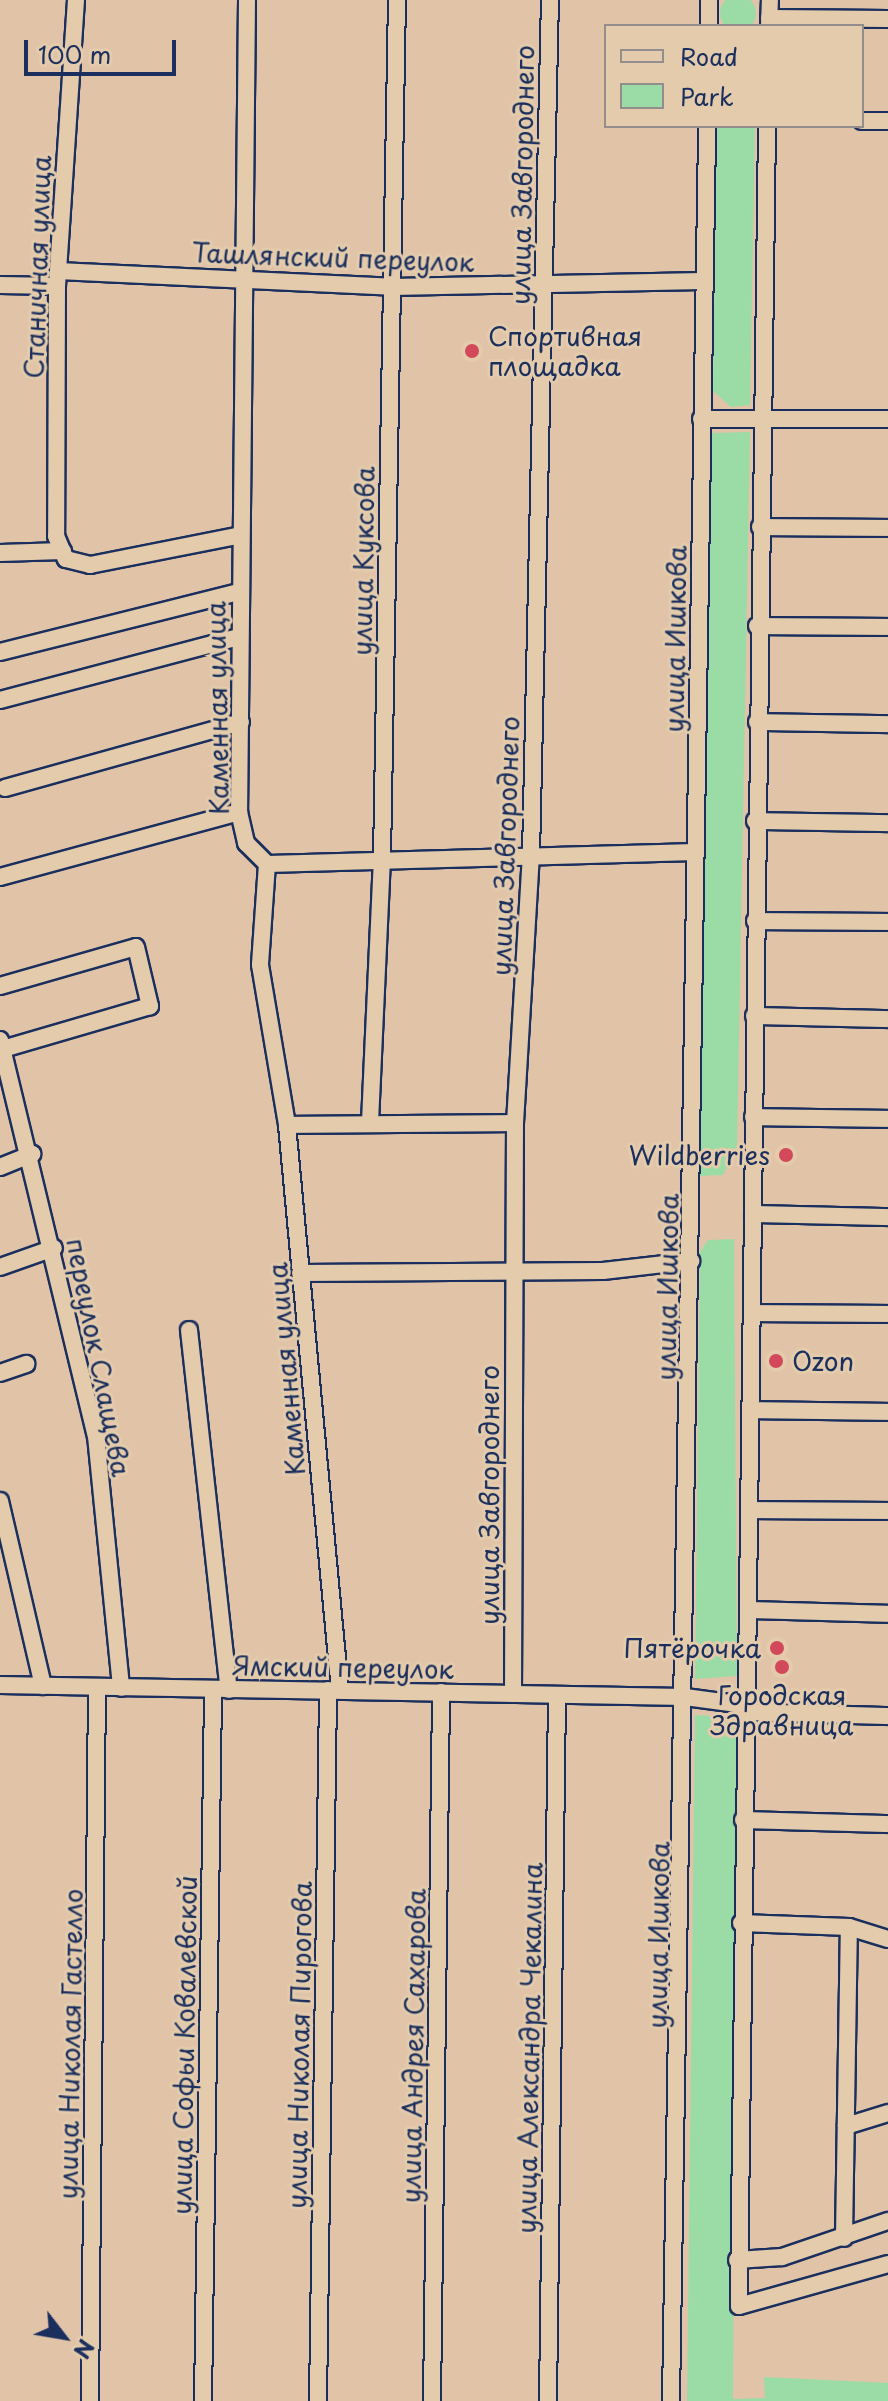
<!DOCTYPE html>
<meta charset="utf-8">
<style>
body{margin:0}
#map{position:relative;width:888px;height:2401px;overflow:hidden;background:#e1c3a8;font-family:"Playpen Sans",sans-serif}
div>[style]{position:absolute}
.green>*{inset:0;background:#9bdca6}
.round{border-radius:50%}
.roads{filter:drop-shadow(2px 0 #1b2f5e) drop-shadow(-2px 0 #1b2f5e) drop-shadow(0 2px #1b2f5e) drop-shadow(0 -2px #1b2f5e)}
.minor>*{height:16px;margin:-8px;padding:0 8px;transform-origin:8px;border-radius:8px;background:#e3cbac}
.dots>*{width:22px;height:22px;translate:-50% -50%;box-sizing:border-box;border:4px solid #e3cbac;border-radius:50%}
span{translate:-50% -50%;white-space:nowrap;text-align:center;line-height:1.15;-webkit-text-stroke:6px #e3cbac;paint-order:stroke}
.street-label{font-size:26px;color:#1b2f5e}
.poi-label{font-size:26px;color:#1b2f5e}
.left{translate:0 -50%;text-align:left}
.right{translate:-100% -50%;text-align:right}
.legend{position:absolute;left:604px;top:24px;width:260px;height:104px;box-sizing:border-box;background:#e3cbac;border:2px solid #938d8d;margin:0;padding:10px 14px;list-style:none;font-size:24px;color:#1b2f5e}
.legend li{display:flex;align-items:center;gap:16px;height:40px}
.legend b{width:40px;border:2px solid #938d8d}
.north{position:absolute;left:24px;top:2297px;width:80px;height:80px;-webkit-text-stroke:6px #e3cbac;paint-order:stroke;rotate:121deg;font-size:22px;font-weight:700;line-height:32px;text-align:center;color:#1b2f5e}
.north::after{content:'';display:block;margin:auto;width:28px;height:36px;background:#1b2f5e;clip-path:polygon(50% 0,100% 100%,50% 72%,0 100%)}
.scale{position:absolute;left:24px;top:40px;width:152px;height:36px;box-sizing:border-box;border:4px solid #1b2f5e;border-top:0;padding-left:10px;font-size:24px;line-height:28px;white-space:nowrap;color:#1b2f5e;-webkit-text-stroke:6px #e3cbac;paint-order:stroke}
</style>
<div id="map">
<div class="green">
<div class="round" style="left:720px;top:-5px;width:36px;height:36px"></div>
<div style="clip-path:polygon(717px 126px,755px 126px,750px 405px,731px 407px,713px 391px)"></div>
<div style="clip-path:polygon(750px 432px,737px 1147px,723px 1175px,699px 1176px,712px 433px)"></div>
<div style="clip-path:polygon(734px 1239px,737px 1676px,695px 1679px,700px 1252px,708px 1240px)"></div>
<div style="clip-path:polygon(695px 1715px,736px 1717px,733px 2399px,765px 2398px,764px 2377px,888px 2383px,888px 2401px,687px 2401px)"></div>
</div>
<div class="roads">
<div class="minor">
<div style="left:76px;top:0;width:287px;rotate:93.8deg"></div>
<div style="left:57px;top:286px;width:250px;rotate:90.2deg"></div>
<div style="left:56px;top:536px;width:25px;rotate:67deg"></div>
<div style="left:66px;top:559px;width:25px;rotate:14deg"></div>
<div style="left:90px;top:565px;width:150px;rotate:-11.2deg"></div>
<div style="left:247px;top:0;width:812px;rotate:90.56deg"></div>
<div style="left:239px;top:812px;width:32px;rotate:77deg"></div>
<div style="left:246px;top:843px;width:30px;rotate:45deg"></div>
<div style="left:267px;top:864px;width:101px;rotate:94deg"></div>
<div style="left:260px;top:965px;width:162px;rotate:80.4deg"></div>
<div style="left:287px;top:1125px;width:567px;rotate:84.64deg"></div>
<div style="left:769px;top:18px;width:119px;rotate:0.5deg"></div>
<div style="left:709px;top:26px;width:26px;rotate:-90deg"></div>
<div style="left:769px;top:26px;width:26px;rotate:-88deg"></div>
<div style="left:862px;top:121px;width:26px"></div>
<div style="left:767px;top:126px;width:2180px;rotate:90.74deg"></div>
<div style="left:739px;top:2306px;width:155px;rotate:-15.7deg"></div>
<div style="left:58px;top:271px;width:334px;rotate:2.7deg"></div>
<div style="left:392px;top:287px;width:311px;rotate:-1.1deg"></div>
<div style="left:0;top:285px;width:57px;rotate:1deg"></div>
<div style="left:701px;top:419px;width:187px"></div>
<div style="left:760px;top:527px;width:128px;rotate:0.4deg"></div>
<div style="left:0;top:553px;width:63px;rotate:-1.8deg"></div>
<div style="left:757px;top:626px;width:131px;rotate:0.4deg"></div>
<div style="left:0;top:652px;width:245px;rotate:-14.1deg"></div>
<div style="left:0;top:700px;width:247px;rotate:-14.8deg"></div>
<div style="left:757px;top:722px;width:131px;rotate:0.9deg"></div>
<div style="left:5px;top:788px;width:245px;rotate:-15.6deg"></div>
<div style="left:755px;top:821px;width:133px;rotate:0.9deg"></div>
<div style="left:267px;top:864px;width:429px;rotate:-1.6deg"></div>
<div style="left:0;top:877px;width:248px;rotate:-15.2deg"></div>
<div style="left:755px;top:921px;width:133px;rotate:0.4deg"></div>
<div style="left:0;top:986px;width:141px;rotate:-16deg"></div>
<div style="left:136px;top:947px;width:61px;rotate:76.7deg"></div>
<div style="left:150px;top:1006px;width:156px;rotate:163.7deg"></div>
<div style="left:754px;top:1016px;width:134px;rotate:1.3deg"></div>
<div style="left:0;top:1040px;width:407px;rotate:76.4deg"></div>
<div style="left:96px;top:1436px;width:253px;rotate:84.3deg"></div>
<div style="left:753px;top:1117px;width:135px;rotate:0.8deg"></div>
<div style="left:370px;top:1122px;width:264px;rotate:-87.4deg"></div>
<div style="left:382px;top:858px;width:858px;rotate:-89deg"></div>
<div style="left:287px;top:1125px;width:228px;rotate:-0.5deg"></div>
<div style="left:0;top:1167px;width:35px;rotate:-22deg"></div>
<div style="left:753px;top:1214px;width:135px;rotate:1.3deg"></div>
<div style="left:0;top:1267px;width:57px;rotate:-19.4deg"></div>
<div style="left:300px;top:1273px;width:303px;rotate:-0.4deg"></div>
<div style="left:603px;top:1271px;width:89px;rotate:-6.5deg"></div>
<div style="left:753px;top:1313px;width:135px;rotate:0.4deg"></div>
<div style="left:189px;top:1330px;width:362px;rotate:83.7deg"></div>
<div style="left:0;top:1373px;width:28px;rotate:-19deg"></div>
<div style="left:752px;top:1410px;width:136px;rotate:0.8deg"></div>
<div style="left:0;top:1501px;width:190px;rotate:76.9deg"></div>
<div style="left:751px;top:1510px;width:137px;rotate:0.4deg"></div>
<div style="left:749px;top:1610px;width:139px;rotate:1.6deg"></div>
<div style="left:0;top:1685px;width:685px;rotate:1deg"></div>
<div style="left:685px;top:1697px;width:60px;rotate:7.7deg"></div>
<div style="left:513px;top:1694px;width:571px;rotate:-89.8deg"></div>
<div style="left:515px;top:1123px;width:268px;rotate:-86.6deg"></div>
<div style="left:531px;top:855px;width:855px;rotate:-88.73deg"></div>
<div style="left:744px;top:1712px;width:144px;rotate:1.6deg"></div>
<div style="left:743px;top:1820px;width:145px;rotate:1.6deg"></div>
<div style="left:741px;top:1923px;width:108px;rotate:2.1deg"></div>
<div style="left:849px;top:1927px;width:41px;rotate:17.1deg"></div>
<div style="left:846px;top:2126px;width:44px;rotate:-17.2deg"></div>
<div style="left:844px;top:2238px;width:311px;rotate:-89.1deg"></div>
<div style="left:737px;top:2260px;width:45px;rotate:-3.8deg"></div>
<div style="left:782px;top:2257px;width:112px;rotate:-18.8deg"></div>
<div style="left:90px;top:2401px;width:713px;rotate:-89.44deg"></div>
<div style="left:203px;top:2401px;width:711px;rotate:-89.19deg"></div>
<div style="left:318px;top:2401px;width:711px;rotate:-89.19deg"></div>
<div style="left:432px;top:2401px;width:709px;rotate:-89.27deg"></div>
<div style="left:548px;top:2401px;width:705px;rotate:-89.27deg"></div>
<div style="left:671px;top:2401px;width:2275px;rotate:-89.09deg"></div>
</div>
</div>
<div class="dots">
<div style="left:472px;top:351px;background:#d1495b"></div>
<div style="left:786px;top:1155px;background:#d1495b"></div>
<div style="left:776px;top:1361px;background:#d1495b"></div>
<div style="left:777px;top:1648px;background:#d1495b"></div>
<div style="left:782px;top:1667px;background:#d1495b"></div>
</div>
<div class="street-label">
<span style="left:522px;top:175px;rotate:-89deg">улица Завгороднего</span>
<span style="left:333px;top:257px;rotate:2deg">Ташлянский переулок</span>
<span style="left:37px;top:267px;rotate:-88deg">Станичная улица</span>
<span style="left:363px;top:561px;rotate:-89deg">улица Куксова</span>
<span style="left:675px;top:639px;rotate:-89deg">улица Ишкова</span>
<span style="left:217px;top:708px;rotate:-91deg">Каменная улица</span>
<span style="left:505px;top:846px;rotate:-88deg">улица Завгороднего</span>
<span style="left:667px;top:1287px;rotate:-89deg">улица Ишкова</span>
<span style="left:99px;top:1357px;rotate:79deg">переулок Слащева</span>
<span style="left:286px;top:1369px;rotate:-95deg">Каменная улица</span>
<span style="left:489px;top:1495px;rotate:-90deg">улица Завгороднего</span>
<span style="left:343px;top:1667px;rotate:1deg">Ямский переулок</span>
<span style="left:658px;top:1935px;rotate:-89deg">улица Ишкова</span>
<span style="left:70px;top:2044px;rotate:-89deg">улица Николая Гастелло</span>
<span style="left:184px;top:2045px;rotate:-89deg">улица Софьи Ковалевской</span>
<span style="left:299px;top:2045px;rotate:-89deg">улица Николая Пирогова</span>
<span style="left:413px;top:2046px;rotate:-89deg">улица Андрея Сахарова</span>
<span style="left:529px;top:2048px;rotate:-89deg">улица Александра Чекалина</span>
</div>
<div class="poi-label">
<span class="left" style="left:488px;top:351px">Спортивная<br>площадка</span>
<span class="right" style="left:770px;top:1155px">Wildberries</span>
<span class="left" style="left:792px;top:1361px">Ozon</span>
<span class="right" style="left:761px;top:1648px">Пятёрочка</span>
<span style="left:782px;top:1710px">Городская<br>Здравница</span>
</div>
<ul class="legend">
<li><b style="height:10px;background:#e3cbac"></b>Road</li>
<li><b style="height:22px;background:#9bdca6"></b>Park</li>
</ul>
<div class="north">N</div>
<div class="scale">100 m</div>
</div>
